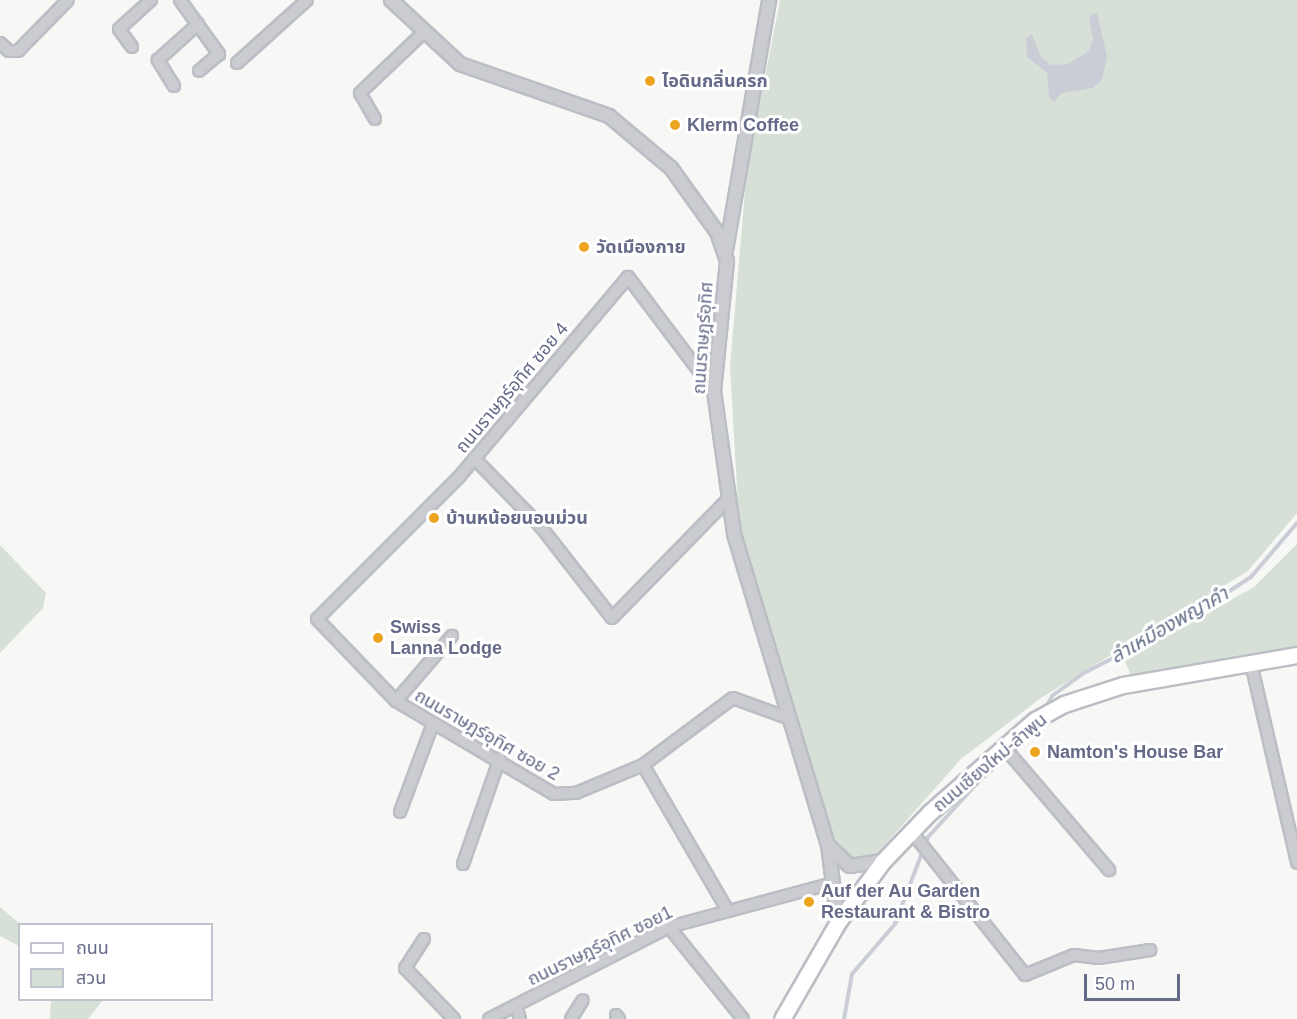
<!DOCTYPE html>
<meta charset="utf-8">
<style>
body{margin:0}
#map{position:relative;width:1297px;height:1019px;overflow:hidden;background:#f7f8f5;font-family:Arial,"Noto Sans Thai",sans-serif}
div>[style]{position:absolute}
.green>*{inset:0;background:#d6e0d7}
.water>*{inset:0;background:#cacdd6}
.stream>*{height:4px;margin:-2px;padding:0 2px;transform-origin:2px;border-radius:2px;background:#cacdd6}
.roads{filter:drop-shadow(2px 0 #bcbec5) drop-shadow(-2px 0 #bcbec5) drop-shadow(0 2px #bcbec5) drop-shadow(0 -2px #bcbec5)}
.minor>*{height:10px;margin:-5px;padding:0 5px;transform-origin:5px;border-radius:5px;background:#cbccd1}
.tertiary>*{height:12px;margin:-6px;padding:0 6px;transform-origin:6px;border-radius:6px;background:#cbccd1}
.secondary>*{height:15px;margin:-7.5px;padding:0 7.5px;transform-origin:7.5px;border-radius:7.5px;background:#fff}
.dots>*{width:16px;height:16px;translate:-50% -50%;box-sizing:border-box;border:3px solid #fff;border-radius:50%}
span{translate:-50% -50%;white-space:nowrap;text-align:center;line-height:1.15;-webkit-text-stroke:6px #fff;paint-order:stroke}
.poi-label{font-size:18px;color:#656a88;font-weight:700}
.left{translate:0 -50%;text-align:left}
.street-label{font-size:18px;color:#656a88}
.water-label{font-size:20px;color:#66728b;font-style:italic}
.legend{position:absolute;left:18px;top:923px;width:195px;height:78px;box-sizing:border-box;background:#fff;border:2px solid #c1c3cf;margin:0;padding:8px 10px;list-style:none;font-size:18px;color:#656a88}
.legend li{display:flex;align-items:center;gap:12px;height:30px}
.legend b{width:30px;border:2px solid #c1c3cf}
.scale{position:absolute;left:1084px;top:974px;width:96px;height:27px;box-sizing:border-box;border:3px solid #656a88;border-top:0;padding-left:8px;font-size:18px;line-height:21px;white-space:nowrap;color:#656a88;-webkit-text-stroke:4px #fff;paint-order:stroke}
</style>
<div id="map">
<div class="green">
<div style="clip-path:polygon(780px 0,1297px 0,1297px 513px,1248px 571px,1041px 698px,961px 759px,875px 856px,860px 859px,851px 858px,834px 838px,816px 790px,777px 669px,739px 523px,730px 366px,747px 168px)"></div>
<div style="clip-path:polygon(1297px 544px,1297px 646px,1132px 678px,1124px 659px,1254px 587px)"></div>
<div style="clip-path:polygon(0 545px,46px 593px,43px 608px,0 653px)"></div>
<div style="clip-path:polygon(0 907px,20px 924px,19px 946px,0 936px)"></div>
<div style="clip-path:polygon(51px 1000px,103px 1000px,88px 1019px,50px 1019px)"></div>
</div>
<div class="water">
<div style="clip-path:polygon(1097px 13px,1107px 56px,1102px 80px,1093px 88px,1062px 93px,1054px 102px,1049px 98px,1047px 73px,1027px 57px,1026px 38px,1032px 34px,1041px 57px,1051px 65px,1068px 64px,1089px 51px,1093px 39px,1089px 20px,1091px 14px)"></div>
</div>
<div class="stream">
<div style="left:1046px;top:707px;width:13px;rotate:-61deg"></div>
<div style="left:1052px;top:696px;width:39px;rotate:-36deg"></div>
<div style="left:1084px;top:673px;width:103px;rotate:-27.1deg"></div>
<div style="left:1176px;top:626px;width:90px;rotate:-33.2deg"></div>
<div style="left:1251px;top:577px;width:71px;rotate:-49.6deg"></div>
<div style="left:844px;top:1019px;width:46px;rotate:-79.9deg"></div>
<div style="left:852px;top:974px;width:66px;rotate:-49.3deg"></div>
<div style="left:895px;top:924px;width:93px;rotate:-69.2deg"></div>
<div style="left:928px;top:837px;width:95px;rotate:-47.6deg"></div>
</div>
<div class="roads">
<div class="minor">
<div style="left:180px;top:0;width:67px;rotate:54.2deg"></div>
<div style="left:219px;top:54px;width:26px;rotate:140deg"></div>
<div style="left:0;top:43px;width:12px;rotate:42deg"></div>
<div style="left:9px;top:51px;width:9px"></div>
<div style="left:18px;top:51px;width:71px;rotate:-45.6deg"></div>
<div style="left:132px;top:47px;width:22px;rotate:-126deg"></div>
<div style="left:119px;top:29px;width:43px;rotate:-42.2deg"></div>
<div style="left:237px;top:63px;width:94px;rotate:-42deg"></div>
<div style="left:174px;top:86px;width:31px;rotate:-122deg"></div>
<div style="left:158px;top:60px;width:54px;rotate:-42deg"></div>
<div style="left:375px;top:119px;width:30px;rotate:-120deg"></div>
<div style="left:360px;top:93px;width:90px;rotate:-43.6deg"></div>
<div style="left:714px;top:391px;width:143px;rotate:-127deg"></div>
<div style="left:628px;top:277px;width:263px;rotate:130.2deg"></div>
<div style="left:458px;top:478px;width:199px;rotate:135deg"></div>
<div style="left:317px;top:619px;width:114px;rotate:46.1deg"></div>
<div style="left:396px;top:701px;width:183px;rotate:30.5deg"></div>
<div style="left:554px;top:794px;width:22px;rotate:-3deg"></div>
<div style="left:576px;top:793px;width:73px;rotate:-22.7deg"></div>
<div style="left:643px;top:765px;width:112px;rotate:-36.7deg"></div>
<div style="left:733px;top:698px;width:59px;rotate:20deg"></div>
<div style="left:474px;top:458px;width:96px;rotate:45.8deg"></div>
<div style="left:541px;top:527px;width:115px;rotate:52deg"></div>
<div style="left:612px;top:618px;width:166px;rotate:-45.7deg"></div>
<div style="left:1251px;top:663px;width:205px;rotate:77deg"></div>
<div style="left:396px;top:701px;width:86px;rotate:-49.3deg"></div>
<div style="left:1004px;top:747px;width:162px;rotate:49.5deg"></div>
<div style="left:643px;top:765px;width:169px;rotate:59.8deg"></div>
<div style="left:400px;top:812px;width:92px;rotate:-69.6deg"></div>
<div style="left:911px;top:831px;width:184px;rotate:51.6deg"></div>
<div style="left:1025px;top:975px;width:53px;rotate:-22.2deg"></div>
<div style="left:1074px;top:955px;width:25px;rotate:7deg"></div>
<div style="left:1099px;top:958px;width:52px;rotate:-8.9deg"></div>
<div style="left:463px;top:864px;width:112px;rotate:-70.8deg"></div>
<div style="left:669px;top:927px;width:118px;rotate:51.2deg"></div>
<div style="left:424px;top:939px;width:35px;rotate:123deg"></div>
<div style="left:405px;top:968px;width:71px;rotate:46.1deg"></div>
<div style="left:516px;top:1006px;width:14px;rotate:73deg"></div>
<div style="left:616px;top:1015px;width:5px;rotate:53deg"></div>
<div style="left:489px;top:1019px;width:202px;rotate:-27.1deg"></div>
<div style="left:669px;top:927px;width:170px;rotate:-15deg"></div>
<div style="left:571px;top:1019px;width:22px;rotate:-58deg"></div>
</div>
<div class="tertiary">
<div style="left:391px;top:0;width:94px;rotate:42.8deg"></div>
<div style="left:460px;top:64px;width:158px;rotate:19.2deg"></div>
<div style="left:609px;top:116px;width:81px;rotate:40deg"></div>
<div style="left:671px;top:168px;width:79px;rotate:54.3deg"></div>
<div style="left:717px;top:232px;width:31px;rotate:71deg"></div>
<div style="left:727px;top:261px;width:131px;rotate:95.7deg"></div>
<div style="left:714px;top:391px;width:144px;rotate:82deg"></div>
<div style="left:734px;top:534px;width:325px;rotate:73.2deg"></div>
<div style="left:828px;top:845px;width:30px;rotate:44deg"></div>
<div style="left:850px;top:866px;width:33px;rotate:-9deg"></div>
<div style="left:726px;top:250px;width:254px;rotate:-80.2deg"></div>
<div style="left:828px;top:845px;width:78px;rotate:82.6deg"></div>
</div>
<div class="secondary">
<div style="left:782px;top:1019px;width:112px;rotate:-60deg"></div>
<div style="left:838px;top:922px;width:76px;rotate:-53.6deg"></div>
<div style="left:883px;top:861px;width:66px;rotate:-46.2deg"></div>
<div style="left:929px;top:813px;width:141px;rotate:-41.3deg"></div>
<div style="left:1035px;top:720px;width:33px;rotate:-29deg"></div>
<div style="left:1064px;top:704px;width:62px;rotate:-17.9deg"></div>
<div style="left:1123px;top:685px;width:177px;rotate:-9.8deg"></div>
</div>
</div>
<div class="dots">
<div style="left:650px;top:81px;background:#eda520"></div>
<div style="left:675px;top:125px;background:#eda520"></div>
<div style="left:584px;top:247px;background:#eda520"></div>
<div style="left:434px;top:518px;background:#eda520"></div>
<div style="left:378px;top:638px;background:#eda520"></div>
<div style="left:1035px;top:752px;background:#eda520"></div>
<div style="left:809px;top:902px;background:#eda520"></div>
</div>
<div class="poi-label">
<span class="left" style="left:662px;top:81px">ไอดินกลิ่นครก</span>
<span class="left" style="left:687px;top:125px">Klerm Coffee</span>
<span class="left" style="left:596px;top:247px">วัดเมืองกาย</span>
<span class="left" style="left:446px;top:518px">บ้านหน้อยนอนม่วน</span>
<span class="left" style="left:390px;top:638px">Swiss<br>Lanna Lodge</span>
<span class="left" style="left:1047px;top:752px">Namton's House Bar</span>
<span class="left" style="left:821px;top:902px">Auf der Au Garden<br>Restaurant &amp; Bistro</span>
</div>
<div class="street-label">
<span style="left:703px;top:338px;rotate:-86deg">ถนนราษฎร์อุทิศ</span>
<span style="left:512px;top:388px;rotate:-50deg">ถนนราษฎร์อุทิศ ซอย 4</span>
<span style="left:487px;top:735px;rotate:30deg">ถนนราษฎร์อุทิศ ซอย 2</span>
<span style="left:990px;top:763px;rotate:-40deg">ถนนเชียงใหม่-ลำพูน</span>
<span style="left:600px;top:946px;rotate:-26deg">ถนนราษฎร์อุทิศ ซอย1</span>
</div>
<div class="water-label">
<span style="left:1169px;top:625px;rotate:-30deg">ลำเหมืองพญาคำ</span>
</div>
<ul class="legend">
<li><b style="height:8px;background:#fff"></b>ถนน</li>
<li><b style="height:16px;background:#d6e0d7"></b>สวน</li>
</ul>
<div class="scale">50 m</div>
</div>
